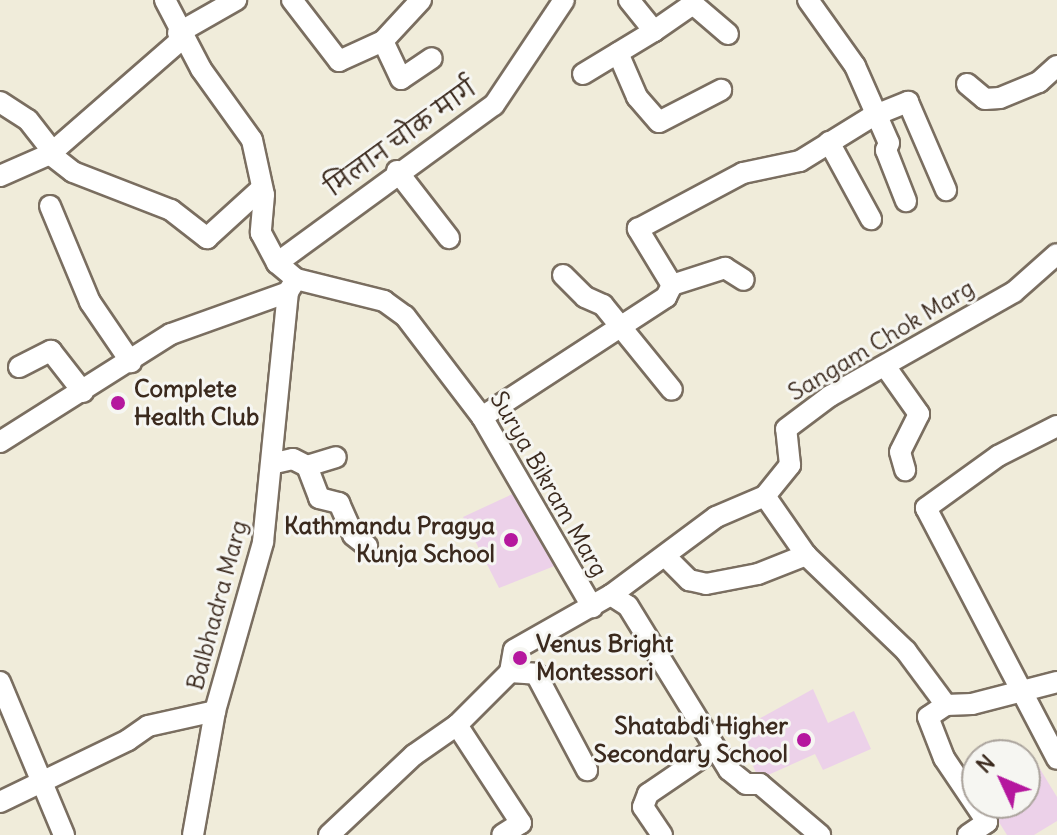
<!DOCTYPE html>
<meta charset="utf-8">
<style>
body{margin:0}
#map{position:relative;width:1057px;height:835px;overflow:hidden;background:#f0ecda;font-family:Delius,"Playpen Sans Deva",sans-serif}
div>[style]{position:absolute}
.built>*{inset:0;background:#ecd1e9}
.roads{filter:drop-shadow(2px 0 #7a6e60) drop-shadow(-2px 0 #7a6e60) drop-shadow(0 2px #7a6e60) drop-shadow(0 -2px #7a6e60)}
.minor>*{height:20px;margin:-10px;padding:0 10px;transform-origin:10px;border-radius:10px;background:#fff}
.dots>*{width:22px;height:22px;translate:-50% -50%;box-sizing:border-box;border:4px solid #f6f6f2;border-radius:50%}
span{translate:-50% -50%;white-space:nowrap;text-align:center;line-height:1.15;-webkit-text-stroke:6px #f6f6f2;paint-order:stroke}
.street-label{font-size:24px;color:#3b2a1e}
.poi-label{font-size:24px;color:#3b2a1e;font-weight:700}
.left{translate:0 -50%;text-align:left}
.right{translate:-100% -50%;text-align:right}
.north{position:absolute;left:961px;top:739px;width:80px;height:80px;box-sizing:border-box;background:#f6f6f2;border:2px solid #aba49d;border-radius:50%;rotate:314deg;font-size:22px;font-weight:700;line-height:32px;text-align:center;color:#3b2a1e}
.north::after{content:'';display:block;margin:auto;width:28px;height:36px;background:#b5179e;clip-path:polygon(50% 0,100% 100%,50% 72%,0 100%)}
</style>
<div id="map">
<div class="built">
<div style="clip-path:polygon(519px 491px,562px 563px,499px 588px,463px 517px)"></div>
<div style="clip-path:polygon(813px 689px,828px 723px,854px 711px,871px 749px,823px 770px,815px 754px,759px 779px,737px 731px)"></div>
<div style="clip-path:polygon(1037px 764px,1057px 797px,1057px 821px,1034px 835px,1007px 835px,987px 803px,1025px 803px,1025px 771px)"></div>
</div>
<div class="roads">
<div class="minor">
<div style="left:165px;top:0;width:78px;rotate:62.4deg"></div>
<div style="left:201px;top:69px;width:87px;rotate:54.3deg"></div>
<div style="left:252px;top:140px;width:56px;rotate:77.7deg"></div>
<div style="left:264px;top:195px;width:38px;rotate:95deg"></div>
<div style="left:261px;top:233px;width:34px;rotate:62deg"></div>
<div style="left:277px;top:263px;width:25px;rotate:40deg"></div>
<div style="left:296px;top:279px;width:91px;rotate:14deg"></div>
<div style="left:384px;top:301px;width:26px;rotate:36deg"></div>
<div style="left:405px;top:316px;width:127px;rotate:52.7deg"></div>
<div style="left:482px;top:417px;width:220px;rotate:59.9deg"></div>
<div style="left:292px;top:0;width:77px;rotate:52.4deg"></div>
<div style="left:339px;top:61px;width:48px;rotate:-24.4deg"></div>
<div style="left:383px;top:41px;width:42px;rotate:64.7deg"></div>
<div style="left:401px;top:79px;width:37px;rotate:-34deg"></div>
<div style="left:629px;top:0;width:40px;rotate:51deg"></div>
<div style="left:654px;top:31px;width:47px;rotate:-34.7deg"></div>
<div style="left:693px;top:4px;width:46px;rotate:40.6deg"></div>
<div style="left:808px;top:0;width:81px;rotate:54.5deg"></div>
<div style="left:855px;top:66px;width:84px;rotate:66.2deg"></div>
<div style="left:889px;top:143px;width:8px;rotate:113deg"></div>
<div style="left:886px;top:150px;width:55px;rotate:68.6deg"></div>
<div style="left:178px;top:33px;width:67px;rotate:-29.6deg"></div>
<div style="left:383px;top:41px;width:56px;rotate:-47.2deg"></div>
<div style="left:618px;top:53px;width:48px;rotate:66.6deg"></div>
<div style="left:637px;top:97px;width:33px;rotate:49deg"></div>
<div style="left:659px;top:122px;width:70px;rotate:-27.3deg"></div>
<div style="left:583px;top:74px;width:83px;rotate:-31.2deg"></div>
<div style="left:967px;top:84px;width:23px;rotate:40deg"></div>
<div style="left:985px;top:99px;width:15px;rotate:-4deg"></div>
<div style="left:1000px;top:98px;width:42px;rotate:-22.3deg"></div>
<div style="left:1039px;top:82px;width:24px;rotate:-42deg"></div>
<div style="left:0;top:102px;width:33px;rotate:33deg"></div>
<div style="left:28px;top:120px;width:41px;rotate:52deg"></div>
<div style="left:829px;top:142px;width:88px;rotate:61.4deg"></div>
<div style="left:50px;top:154px;width:29px;rotate:38deg"></div>
<div style="left:73px;top:172px;width:105px;rotate:21.2deg"></div>
<div style="left:171px;top:210px;width:46px;rotate:37.9deg"></div>
<div style="left:207px;top:238px;width:74px;rotate:-42.3deg"></div>
<div style="left:397px;top:171px;width:85px;rotate:52.2deg"></div>
<div style="left:0;top:176px;width:55px;rotate:-23.7deg"></div>
<div style="left:50px;top:154px;width:175px;rotate:-41.1deg"></div>
<div style="left:50px;top:206px;width:104px;rotate:67.4deg"></div>
<div style="left:90px;top:302px;width:73px;rotate:55.7deg"></div>
<div style="left:277px;top:263px;width:268px;rotate:-36.1deg"></div>
<div style="left:494px;top:105px;width:126px;rotate:-56.3deg"></div>
<div style="left:563px;top:275px;width:31px;rotate:45deg"></div>
<div style="left:585px;top:297px;width:20px;rotate:24deg"></div>
<div style="left:603px;top:305px;width:109px;rotate:50.9deg"></div>
<div style="left:672px;top:285px;width:56px;rotate:-17.8deg"></div>
<div style="left:725px;top:268px;width:22px;rotate:32deg"></div>
<div style="left:885px;top:366px;width:59px;rotate:54.7deg"></div>
<div style="left:919px;top:414px;width:42px;rotate:116.6deg"></div>
<div style="left:900px;top:452px;width:19px;rotate:74deg"></div>
<div style="left:19px;top:367px;width:36px;rotate:-27deg"></div>
<div style="left:51px;top:351px;width:52px;rotate:52deg"></div>
<div style="left:482px;top:417px;width:220px;rotate:-33.1deg"></div>
<div style="left:666px;top:297px;width:13px;rotate:-63deg"></div>
<div style="left:672px;top:285px;width:66px;rotate:-121.3deg"></div>
<div style="left:638px;top:229px;width:119px;rotate:-28.1deg"></div>
<div style="left:743px;top:173px;width:58px;rotate:-11.9deg"></div>
<div style="left:800px;top:161px;width:86px;rotate:-31.7deg"></div>
<div style="left:873px;top:116px;width:38px;rotate:-22deg"></div>
<div style="left:908px;top:102px;width:96px;rotate:66.6deg"></div>
<div style="left:1057px;top:426px;width:66px;rotate:153deg"></div>
<div style="left:998px;top:456px;width:89px;rotate:144.2deg"></div>
<div style="left:926px;top:508px;width:283px;rotate:62.4deg"></div>
<div style="left:0;top:442px;width:202px;rotate:-32.3deg"></div>
<div style="left:171px;top:334px;width:124px;rotate:-19.7deg"></div>
<div style="left:275px;top:463px;width:18px;rotate:-13deg"></div>
<div style="left:293px;top:459px;width:16px;rotate:27deg"></div>
<div style="left:307px;top:466px;width:34px;rotate:69deg"></div>
<div style="left:319px;top:498px;width:21px;rotate:14deg"></div>
<div style="left:339px;top:503px;width:35px;rotate:66deg"></div>
<div style="left:353px;top:535px;width:18px;rotate:38deg"></div>
<div style="left:307px;top:466px;width:30px;rotate:-17deg"></div>
<div style="left:765px;top:496px;width:72px;rotate:55.2deg"></div>
<div style="left:806px;top:555px;width:139px;rotate:43.8deg"></div>
<div style="left:906px;top:651px;width:67px;rotate:53.5deg"></div>
<div style="left:666px;top:557px;width:33px;rotate:45deg"></div>
<div style="left:689px;top:580px;width:17px;rotate:13deg"></div>
<div style="left:706px;top:584px;width:53px;rotate:-10.9deg"></div>
<div style="left:758px;top:574px;width:52px;rotate:-21.6deg"></div>
<div style="left:611px;top:595px;width:131px;rotate:-36.6deg"></div>
<div style="left:716px;top:517px;width:53px;rotate:-23.2deg"></div>
<div style="left:765px;top:496px;width:40px;rotate:-51deg"></div>
<div style="left:790px;top:465px;width:36px;rotate:-96deg"></div>
<div style="left:786px;top:429px;width:55px;rotate:-36.9deg"></div>
<div style="left:830px;top:396px;width:211px;rotate:-29.5deg"></div>
<div style="left:1014px;top:292px;width:57px;rotate:-41.5deg"></div>
<div style="left:510px;top:672px;width:26px;rotate:4deg"></div>
<div style="left:536px;top:674px;width:109px;rotate:62deg"></div>
<div style="left:0;top:682px;width:166px;rotate:67.3deg"></div>
<div style="left:457px;top:725px;width:117px;rotate:56.9deg"></div>
<div style="left:521px;top:823px;width:22px;rotate:148deg"></div>
<div style="left:0;top:802px;width:142px;rotate:-25.8deg"></div>
<div style="left:128px;top:740px;width:24px;rotate:-35deg"></div>
<div style="left:148px;top:726px;width:69px;rotate:-12.6deg"></div>
<div style="left:193px;top:835px;width:126px;rotate:-79.9deg"></div>
<div style="left:215px;top:711px;width:176px;rotate:-74.1deg"></div>
<div style="left:263px;top:542px;width:251px;rotate:-84.3deg"></div>
<div style="left:288px;top:292px;width:15px;rotate:-58deg"></div>
<div style="left:329px;top:835px;width:117px;rotate:-43.3deg"></div>
<div style="left:414px;top:755px;width:52px;rotate:-34.9deg"></div>
<div style="left:457px;top:725px;width:75px;rotate:-45deg"></div>
<div style="left:510px;top:672px;width:22px;rotate:-80deg"></div>
<div style="left:514px;top:650px;width:112px;rotate:-29.6deg"></div>
<div style="left:611px;top:595px;width:20px;rotate:33deg"></div>
<div style="left:628px;top:606px;width:193px;rotate:58.4deg"></div>
<div style="left:729px;top:770px;width:22px;rotate:39deg"></div>
<div style="left:746px;top:784px;width:14px"></div>
<div style="left:760px;top:784px;width:79px;rotate:40.4deg"></div>
<div style="left:662px;top:835px;width:34px;rotate:-124deg"></div>
<div style="left:643px;top:807px;width:14px;rotate:-69deg"></div>
<div style="left:648px;top:794px;width:80px;rotate:-34.3deg"></div>
<div style="left:968px;top:835px;width:23px;rotate:-34deg"></div>
<div style="left:987px;top:822px;width:77px;rotate:-123.9deg"></div>
<div style="left:944px;top:758px;width:44px;rotate:-111.3deg"></div>
<div style="left:928px;top:717px;width:22px;rotate:-34deg"></div>
<div style="left:946px;top:705px;width:26px;rotate:-2deg"></div>
<div style="left:972px;top:704px;width:88px;rotate:-14.5deg"></div>
</div>
</div>
<div class="dots">
<div style="left:118px;top:403px;background:#b5179e"></div>
<div style="left:511px;top:540px;background:#b5179e"></div>
<div style="left:520px;top:658px;background:#b5179e"></div>
<div style="left:804px;top:740px;background:#b5179e"></div>
</div>
<div class="street-label">
<span style="left:401px;top:138px;rotate:-36deg">मिलान चोक मार्ग</span>
<span style="left:881px;top:340px;rotate:-31deg">Sangam Chok Marg</span>
<span style="left:549px;top:484px;rotate:60deg">Surya Bikram Marg</span>
<span style="left:217px;top:605px;rotate:-75deg">Balbhadra Marg</span>
</div>
<div class="poi-label">
<span class="left" style="left:134px;top:403px">Complete<br>Health Club</span>
<span class="right" style="left:495px;top:540px">Kathmandu Pragya<br>Kunja School</span>
<span class="left" style="left:536px;top:658px">Venus Bright<br>Montessori</span>
<span class="right" style="left:788px;top:740px">Shatabdi Higher<br>Secondary School</span>
</div>
<div class="north">N</div>
</div>
